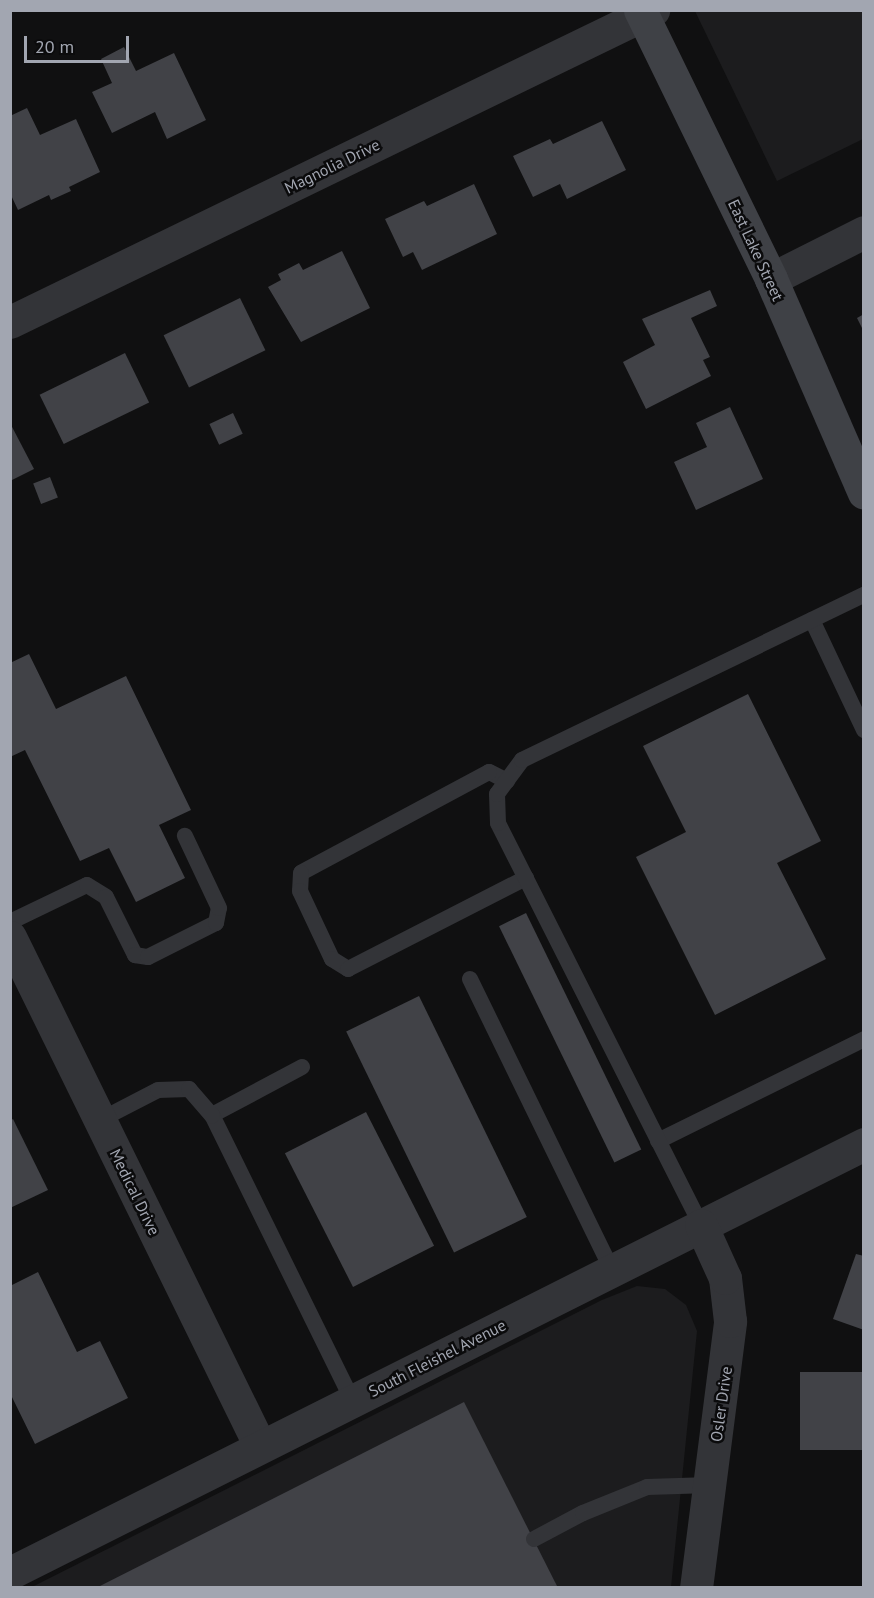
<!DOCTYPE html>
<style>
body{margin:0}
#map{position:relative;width:874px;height:1598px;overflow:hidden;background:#101011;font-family:"PT Sans",sans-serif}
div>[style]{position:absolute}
.built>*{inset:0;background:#1c1c1e}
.building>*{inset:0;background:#414247;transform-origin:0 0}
.lane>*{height:16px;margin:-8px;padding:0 8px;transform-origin:8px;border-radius:8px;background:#333438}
.street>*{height:33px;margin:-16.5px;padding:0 16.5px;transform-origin:16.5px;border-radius:16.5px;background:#333438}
.secondary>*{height:33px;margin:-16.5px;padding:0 16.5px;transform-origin:16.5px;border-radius:16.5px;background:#3f4146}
span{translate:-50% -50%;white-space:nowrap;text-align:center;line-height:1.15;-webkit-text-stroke:5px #0b0b0c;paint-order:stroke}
.street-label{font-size:16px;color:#a2a6b1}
.frame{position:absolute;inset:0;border:12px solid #a2a6b1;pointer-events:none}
.scale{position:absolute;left:24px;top:36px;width:105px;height:27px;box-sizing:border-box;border:3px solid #a2a6b1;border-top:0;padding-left:8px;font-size:18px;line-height:21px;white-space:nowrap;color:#a2a6b1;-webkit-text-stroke:4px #0b0b0c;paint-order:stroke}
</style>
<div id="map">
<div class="built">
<div style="clip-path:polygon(695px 11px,863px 11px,863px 139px,777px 181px)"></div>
<div style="clip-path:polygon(637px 1286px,665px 1289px,686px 1305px,697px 1331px,671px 1587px,30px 1588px,602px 1300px)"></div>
</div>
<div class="building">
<div style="clip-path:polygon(124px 47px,136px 71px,174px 53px,206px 120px,167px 139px,155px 112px,112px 133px,92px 92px,112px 83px,101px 59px)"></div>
<div style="clip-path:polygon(27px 108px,40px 135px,76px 119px,100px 172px,69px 187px,71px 191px,51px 200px,49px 195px,18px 210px,10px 193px,10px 116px)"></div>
<div style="clip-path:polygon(602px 121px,626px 170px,567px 199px,560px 184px,533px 197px,513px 156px,550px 139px,553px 144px)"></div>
<div style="clip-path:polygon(474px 184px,497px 234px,422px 270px,413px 252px,403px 257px,385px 219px,424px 201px,427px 206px)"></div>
<div style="clip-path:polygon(342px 251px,370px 308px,301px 342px,268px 287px,281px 280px,278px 274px,299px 263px,303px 270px)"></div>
<div style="clip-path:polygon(710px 290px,717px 306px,691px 318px,710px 357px,703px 360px,711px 376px,646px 409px,623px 362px,655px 345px,642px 319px)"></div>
<div style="left:240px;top:298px;width:58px;height:85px;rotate:64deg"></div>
<div style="clip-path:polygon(864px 314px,864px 332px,857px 318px)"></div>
<div style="left:125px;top:353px;width:55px;height:95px;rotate:64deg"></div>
<div style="clip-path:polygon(730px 407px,763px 479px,696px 510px,674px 462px,707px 447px,696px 423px)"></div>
<div style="left:233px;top:413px;width:23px;height:26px;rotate:65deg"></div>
<div style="clip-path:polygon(10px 423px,34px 469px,10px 481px)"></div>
<div style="left:50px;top:477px;width:22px;height:18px;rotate:69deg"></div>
<div style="clip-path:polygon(29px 654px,56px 709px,126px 676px,191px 810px,159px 825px,185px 878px,136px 902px,109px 848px,80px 861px,25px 750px,10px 757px,10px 663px)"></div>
<div style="clip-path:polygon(748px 694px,821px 841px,777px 863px,826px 959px,715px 1015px,636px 857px,686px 832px,643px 746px)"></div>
<div style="left:526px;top:913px;width:263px;height:30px;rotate:64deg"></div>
<div style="left:419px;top:996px;width:246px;height:81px;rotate:64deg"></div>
<div style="left:366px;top:1112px;width:150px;height:91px;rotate:63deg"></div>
<div style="clip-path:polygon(13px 1119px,48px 1190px,10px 1208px,10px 1121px)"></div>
<div style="clip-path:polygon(856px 1254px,864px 1256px,864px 1330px,833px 1319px)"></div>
<div style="clip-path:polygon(38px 1272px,77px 1352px,100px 1341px,128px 1398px,35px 1444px,10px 1393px,10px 1286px)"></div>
<div style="left:864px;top:1372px;width:78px;height:64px;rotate:90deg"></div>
<div style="clip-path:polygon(464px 1402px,558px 1588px,96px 1588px)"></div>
</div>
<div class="lane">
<div style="left:812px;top:620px;width:122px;rotate:64.7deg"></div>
<div style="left:507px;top:781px;width:20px;rotate:-153deg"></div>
<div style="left:489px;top:772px;width:213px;rotate:151.8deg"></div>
<div style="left:301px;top:873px;width:18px;rotate:93deg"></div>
<div style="left:300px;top:891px;width:75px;rotate:64.8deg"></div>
<div style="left:332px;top:959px;width:19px;rotate:32deg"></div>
<div style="left:348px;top:969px;width:200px;rotate:-27.1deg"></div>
<div style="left:10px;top:922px;width:85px;rotate:-25.7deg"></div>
<div style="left:87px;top:885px;width:22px;rotate:32deg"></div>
<div style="left:106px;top:897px;width:65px;rotate:63.4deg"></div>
<div style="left:135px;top:955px;width:13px;rotate:9deg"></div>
<div style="left:148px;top:957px;width:76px;rotate:-26.6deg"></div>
<div style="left:216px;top:923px;width:15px;rotate:-79deg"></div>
<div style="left:219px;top:908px;width:80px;rotate:-115.3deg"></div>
<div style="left:470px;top:979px;width:324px;rotate:64deg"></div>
<div style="left:302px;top:1067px;width:102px;rotate:151.9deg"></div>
<div style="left:212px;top:1115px;width:318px;rotate:63.8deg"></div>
<div style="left:100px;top:1120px;width:65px;rotate:-27.3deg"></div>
<div style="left:158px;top:1090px;width:31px;rotate:-2deg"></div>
<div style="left:189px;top:1089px;width:35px;rotate:49deg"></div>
<div style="left:658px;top:1141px;width:230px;rotate:-26.3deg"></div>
<div style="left:701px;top:1225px;width:450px;rotate:-116.8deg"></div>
<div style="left:498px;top:823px;width:29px;rotate:-92deg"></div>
<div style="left:497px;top:794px;width:42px;rotate:-53.7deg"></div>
<div style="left:522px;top:760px;width:380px;rotate:-25.8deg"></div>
<div style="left:534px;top:1539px;width:55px;rotate:-28deg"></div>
<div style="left:583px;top:1513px;width:69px;rotate:-22.1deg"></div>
<div style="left:647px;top:1487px;width:63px;rotate:-1.8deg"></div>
</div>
<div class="street">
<div style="left:771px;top:279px;width:104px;rotate:-26.8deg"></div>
<div style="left:10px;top:322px;width:715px;rotate:-25.88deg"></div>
<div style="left:10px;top:937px;width:567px;rotate:63.84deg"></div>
<div style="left:10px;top:1573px;width:956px;rotate:-26.67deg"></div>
<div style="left:696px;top:1588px;width:269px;rotate:-82.7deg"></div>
<div style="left:730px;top:1321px;width:43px;rotate:-96.6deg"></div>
<div style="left:725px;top:1278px;width:58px;rotate:-114.4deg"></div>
</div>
<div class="secondary">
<div style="left:640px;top:10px;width:299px;rotate:64deg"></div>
<div style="left:771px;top:279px;width:233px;rotate:66.5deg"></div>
</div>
<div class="street-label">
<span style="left:332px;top:166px;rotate:-26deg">Magnolia Drive</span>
<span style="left:756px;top:250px;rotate:65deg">East Lake Street</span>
<span style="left:135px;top:1192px;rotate:64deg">Medical Drive</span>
<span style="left:437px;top:1358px;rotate:-27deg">South Fleishel Avenue</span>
<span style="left:721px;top:1404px;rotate:-82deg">Osler Drive</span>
</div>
<div class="frame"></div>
<div class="scale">20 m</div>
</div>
